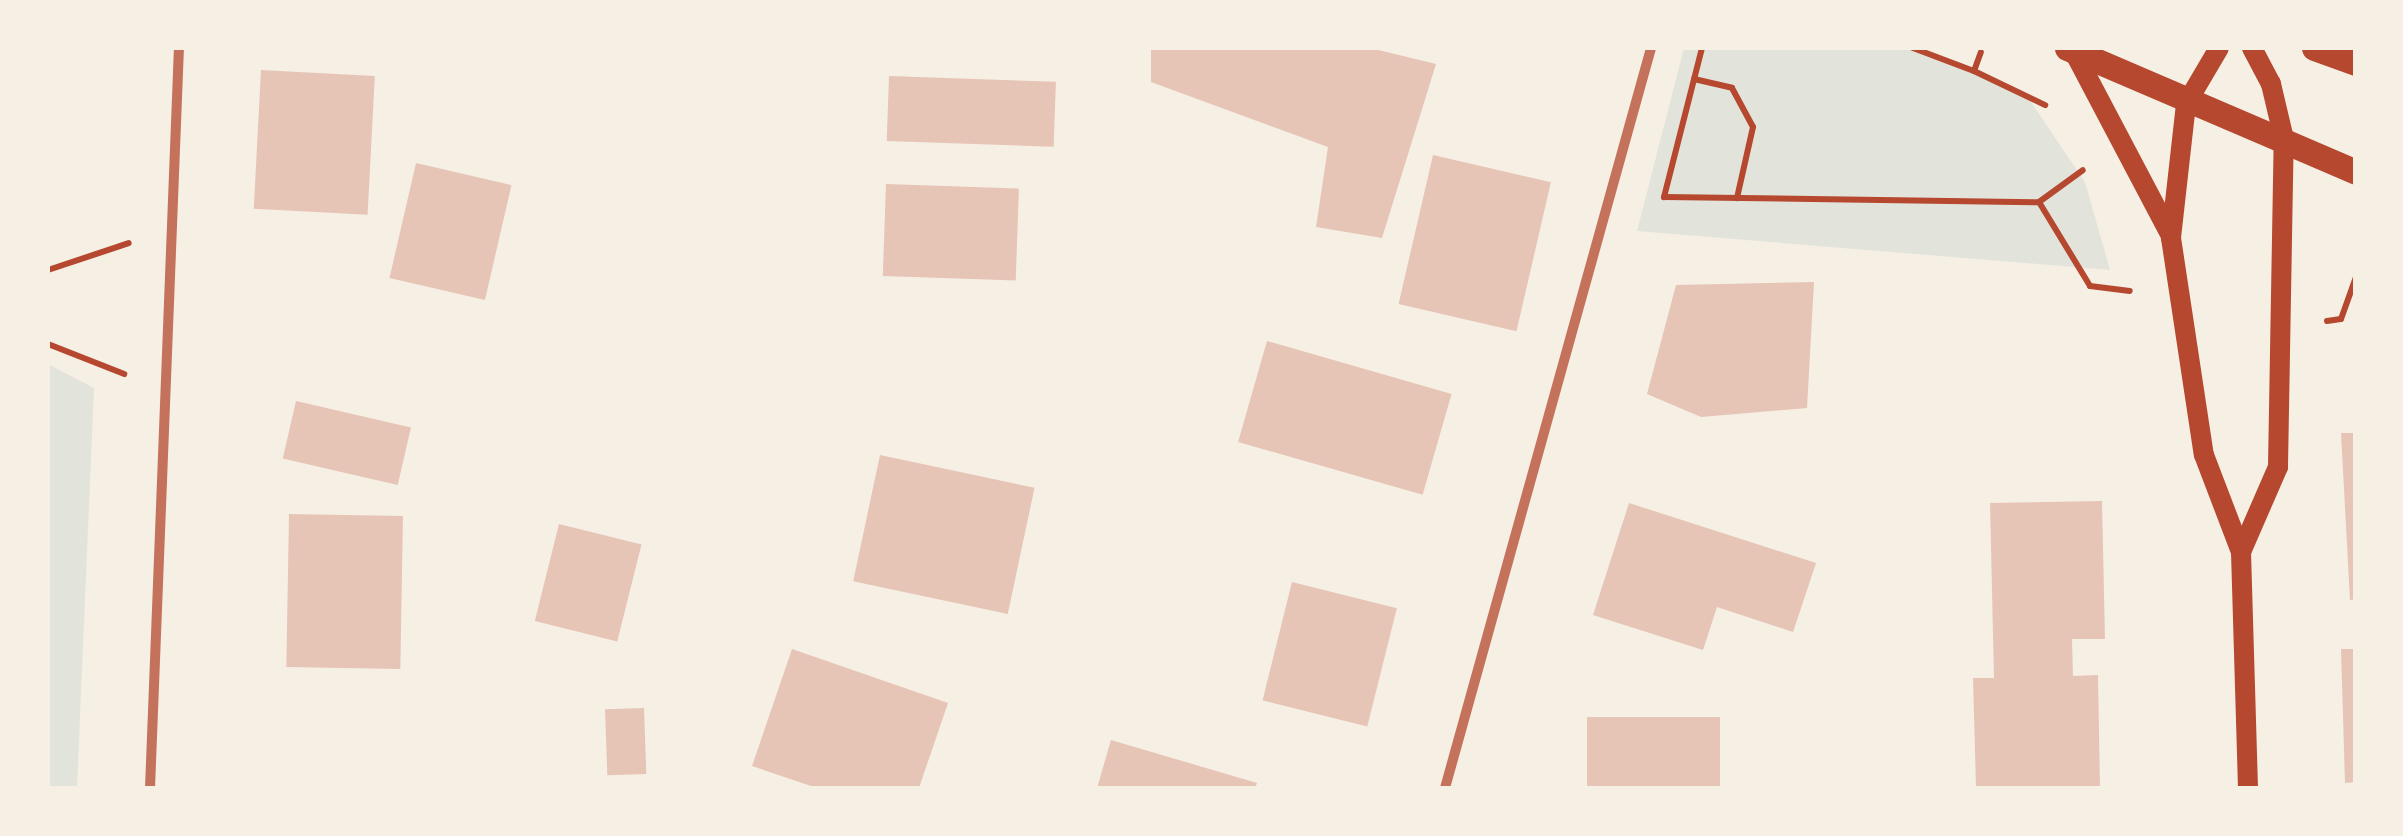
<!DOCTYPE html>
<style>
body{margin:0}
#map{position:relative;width:2403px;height:836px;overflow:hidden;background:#f6efe4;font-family:"IBM Plex Serif",serif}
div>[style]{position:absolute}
.green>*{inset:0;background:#e2e4dc}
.building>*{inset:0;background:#e6c5b7;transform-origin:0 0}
.path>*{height:6px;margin:-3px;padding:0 3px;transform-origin:3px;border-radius:3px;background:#b5482f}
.minor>*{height:10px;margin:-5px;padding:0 5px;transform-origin:5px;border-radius:5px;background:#c5725c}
.secondary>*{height:20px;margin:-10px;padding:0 10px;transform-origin:10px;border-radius:10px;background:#b5482f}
.primary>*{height:25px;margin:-12.5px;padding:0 12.5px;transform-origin:12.5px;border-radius:12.5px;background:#b5482f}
span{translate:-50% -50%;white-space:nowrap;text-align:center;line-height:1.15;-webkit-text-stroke:10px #f6efe4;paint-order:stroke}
.frame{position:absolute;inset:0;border:50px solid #f6efe4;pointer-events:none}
</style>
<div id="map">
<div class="green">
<div style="clip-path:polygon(1684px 48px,1922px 48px,2027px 96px,2085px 182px,2110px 270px,1637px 231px)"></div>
<div style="clip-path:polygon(48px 364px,94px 388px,77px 788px,48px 788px)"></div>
</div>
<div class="building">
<div style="clip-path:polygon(1151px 48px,1370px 48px,1436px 64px,1382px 238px,1316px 227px,1328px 147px,1151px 82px)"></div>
<div style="left:261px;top:70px;width:114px;height:139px;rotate:3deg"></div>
<div style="left:889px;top:76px;width:167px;height:65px;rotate:2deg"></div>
<div style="left:1433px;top:155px;width:121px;height:153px;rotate:13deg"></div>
<div style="left:416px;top:163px;width:98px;height:118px;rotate:13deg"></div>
<div style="left:886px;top:184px;width:133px;height:92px;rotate:2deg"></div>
<div style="clip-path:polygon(1814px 282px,1807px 408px,1701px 417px,1647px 394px,1676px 285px)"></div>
<div style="left:1267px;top:341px;width:192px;height:105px;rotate:16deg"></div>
<div style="left:296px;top:401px;width:118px;height:59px;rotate:13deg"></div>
<div style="clip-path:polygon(2341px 433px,2356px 433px,2356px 599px,2350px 600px)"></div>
<div style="left:880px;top:455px;width:158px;height:129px;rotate:12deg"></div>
<div style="clip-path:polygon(2102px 501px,2105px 639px,2072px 639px,2073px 676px,2098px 675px,2100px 788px,1976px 788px,1973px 678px,1994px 678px,1990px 503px)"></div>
<div style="clip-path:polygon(1629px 503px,1816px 563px,1793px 632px,1717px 607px,1703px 650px,1593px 615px)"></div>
<div style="left:289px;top:514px;width:114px;height:153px;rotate:1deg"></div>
<div style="left:559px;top:524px;width:85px;height:100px;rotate:14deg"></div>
<div style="left:1292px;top:582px;width:108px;height:122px;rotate:14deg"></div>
<div style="clip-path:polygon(792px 649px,948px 703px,919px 788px,817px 788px,752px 766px)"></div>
<div style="clip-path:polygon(2341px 649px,2356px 649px,2356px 782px,2345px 783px)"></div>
<div style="left:644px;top:708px;width:66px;height:39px;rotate:88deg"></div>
<div style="left:1587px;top:717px;width:133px;height:71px"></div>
<div style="clip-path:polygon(1111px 740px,1257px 783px,1255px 788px,1097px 788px)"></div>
</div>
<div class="path">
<div style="left:1702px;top:48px;width:154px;rotate:104.3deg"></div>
<div style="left:1664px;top:197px;width:375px;rotate:0.8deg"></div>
<div style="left:2039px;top:202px;width:98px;rotate:58.7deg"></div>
<div style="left:2090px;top:286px;width:40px;rotate:7.1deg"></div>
<div style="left:1913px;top:48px;width:65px;rotate:20.7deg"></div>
<div style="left:1974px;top:71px;width:20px;rotate:-70deg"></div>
<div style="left:1974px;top:71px;width:79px;rotate:25.6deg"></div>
<div style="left:1694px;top:79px;width:39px;rotate:13deg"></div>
<div style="left:1732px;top:88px;width:44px;rotate:61.7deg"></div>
<div style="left:1753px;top:127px;width:73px;rotate:102.7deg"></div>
<div style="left:2039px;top:202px;width:54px;rotate:-36deg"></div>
<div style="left:48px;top:270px;width:85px;rotate:-18.4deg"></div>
<div style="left:2327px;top:321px;width:14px;rotate:-8deg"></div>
<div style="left:2341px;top:319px;width:45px;rotate:-70.3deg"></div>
<div style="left:48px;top:344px;width:82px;rotate:21.5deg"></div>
</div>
<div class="minor">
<div style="left:150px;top:788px;width:741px;rotate:-87.76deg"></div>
<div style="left:1445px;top:788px;width:768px;rotate:-74.44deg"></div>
</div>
<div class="secondary">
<div style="left:2219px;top:48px;width:65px;rotate:120.5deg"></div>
<div style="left:2186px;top:104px;width:135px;rotate:96.4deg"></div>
<div style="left:2171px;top:238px;width:219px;rotate:81.4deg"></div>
<div style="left:2204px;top:455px;width:104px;rotate:69.1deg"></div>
<div style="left:2241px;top:552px;width:236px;rotate:88.3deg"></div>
<div style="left:2073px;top:50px;width:210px;rotate:62.2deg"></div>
<div style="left:2241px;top:552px;width:93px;rotate:-66.5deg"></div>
<div style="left:2278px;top:467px;width:328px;rotate:-89deg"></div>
<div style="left:2284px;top:139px;width:57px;rotate:-103.3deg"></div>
<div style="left:2271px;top:84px;width:41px;rotate:-117.8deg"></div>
</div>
<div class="primary">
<div style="left:2067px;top:48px;width:314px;rotate:23.2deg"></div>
<div style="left:2314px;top:48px;width:45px;rotate:19.7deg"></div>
</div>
<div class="frame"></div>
</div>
